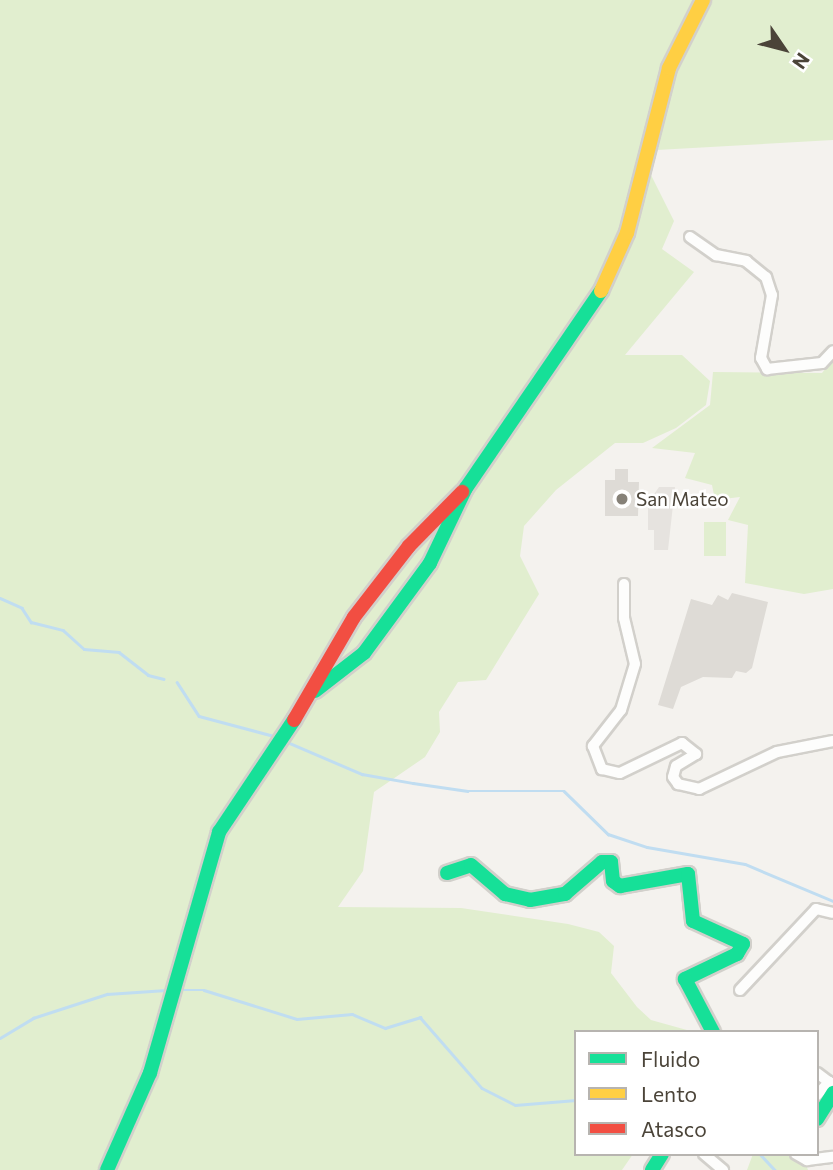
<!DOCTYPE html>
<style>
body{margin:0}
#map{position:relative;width:833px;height:1170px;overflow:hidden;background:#f4f2ee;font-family:Commissioner,sans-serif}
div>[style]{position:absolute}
.green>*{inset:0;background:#e1eecf;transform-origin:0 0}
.parking>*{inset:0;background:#e6e3df}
.stream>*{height:2.5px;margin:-1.25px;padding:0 1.25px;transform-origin:1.25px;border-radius:1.25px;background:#c0ddf1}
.building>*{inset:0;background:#dedbd6}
.roads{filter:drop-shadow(2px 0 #d2d0cb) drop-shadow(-2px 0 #d2d0cb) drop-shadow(0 2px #d2d0cb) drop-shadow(0 -2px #d2d0cb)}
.street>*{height:10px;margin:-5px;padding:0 5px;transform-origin:5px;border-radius:5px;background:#fdfdfc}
.fast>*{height:14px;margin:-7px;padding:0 7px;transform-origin:7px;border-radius:7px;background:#16e098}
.slow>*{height:14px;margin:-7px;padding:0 7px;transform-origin:7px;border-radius:7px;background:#ffcf43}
.jam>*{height:14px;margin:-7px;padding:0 7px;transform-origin:7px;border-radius:7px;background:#f24e42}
.dots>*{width:19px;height:19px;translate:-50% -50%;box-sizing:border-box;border:4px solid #fff;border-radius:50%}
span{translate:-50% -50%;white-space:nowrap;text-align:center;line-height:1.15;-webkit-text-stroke:5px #fff;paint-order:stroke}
.poi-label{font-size:19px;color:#4b4439}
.left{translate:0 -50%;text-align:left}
.legend{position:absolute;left:574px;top:1030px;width:245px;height:126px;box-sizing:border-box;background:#fff;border:2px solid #b7b4b0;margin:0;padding:9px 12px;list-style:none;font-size:21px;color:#4b4439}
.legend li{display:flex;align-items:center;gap:14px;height:35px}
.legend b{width:35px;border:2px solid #b7b4b0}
.north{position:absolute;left:749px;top:14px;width:70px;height:70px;-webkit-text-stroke:5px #fff;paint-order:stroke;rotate:125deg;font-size:19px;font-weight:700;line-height:28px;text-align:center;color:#4b4439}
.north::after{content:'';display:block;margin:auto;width:24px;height:32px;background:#4b4439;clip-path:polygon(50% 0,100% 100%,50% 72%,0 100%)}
</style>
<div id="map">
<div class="green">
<div style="clip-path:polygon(0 0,833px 0,833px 140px,639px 151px,674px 221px,662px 249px,694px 272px,625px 355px,682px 355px,710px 381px,706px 405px,676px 428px,643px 443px,615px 443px,556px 490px,524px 526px,520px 556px,539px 594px,486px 680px,458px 682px,439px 712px,440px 732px,425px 757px,374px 792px,363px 871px,338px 907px,461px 908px,568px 924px,599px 932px,614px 946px,611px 973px,637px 1007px,651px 1020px,694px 1032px,576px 1032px,576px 1154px,633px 1154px,622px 1170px,0 1170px)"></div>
<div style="clip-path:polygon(833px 359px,833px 589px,804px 594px,745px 583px,748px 525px,728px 520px,740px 497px,715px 500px,712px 485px,685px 478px,695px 453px,652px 448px,710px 405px,713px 372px,822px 373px)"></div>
<div style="left:704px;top:522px;width:22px;height:34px"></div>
<div style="clip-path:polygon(753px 1154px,784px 1154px,805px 1162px,808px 1170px,747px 1170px)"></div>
</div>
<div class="parking">
<div style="clip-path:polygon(659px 487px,675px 487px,668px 550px,654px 550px,654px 530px,648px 530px,648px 503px)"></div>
</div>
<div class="stream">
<div style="left:0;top:598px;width:24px;rotate:24deg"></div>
<div style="left:22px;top:608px;width:17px;rotate:57deg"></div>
<div style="left:31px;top:622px;width:33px;rotate:14deg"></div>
<div style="left:63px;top:630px;width:28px;rotate:42deg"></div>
<div style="left:84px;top:649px;width:35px;rotate:5deg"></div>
<div style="left:119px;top:652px;width:37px;rotate:38deg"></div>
<div style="left:148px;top:675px;width:16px;rotate:14deg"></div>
<div style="left:177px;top:682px;width:40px;rotate:57.1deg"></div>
<div style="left:199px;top:716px;width:78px;rotate:14.9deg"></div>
<div style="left:287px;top:742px;width:82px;rotate:23.1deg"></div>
<div style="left:362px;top:774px;width:52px;rotate:10deg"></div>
<div style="left:413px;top:783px;width:55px;rotate:8.4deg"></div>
<div style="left:467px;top:791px;width:97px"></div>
<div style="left:564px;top:791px;width:62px;rotate:44.3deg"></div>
<div style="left:608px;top:834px;width:41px;rotate:18.4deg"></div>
<div style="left:647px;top:847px;width:99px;rotate:9.8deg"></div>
<div style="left:745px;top:864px;width:95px;rotate:22.8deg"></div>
<div style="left:179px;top:990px;width:25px"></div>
<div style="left:204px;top:990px;width:97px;rotate:17.3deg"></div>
<div style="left:297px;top:1019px;width:55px;rotate:-5.2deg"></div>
<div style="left:352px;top:1014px;width:36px;rotate:23deg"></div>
<div style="left:385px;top:1028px;width:37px;rotate:-17deg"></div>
<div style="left:420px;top:1017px;width:94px;rotate:48.9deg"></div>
<div style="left:482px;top:1088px;width:37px;rotate:27deg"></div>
<div style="left:515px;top:1105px;width:61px;rotate:-4.7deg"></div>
<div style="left:0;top:1038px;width:39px;rotate:-31deg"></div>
<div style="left:33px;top:1018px;width:78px;rotate:-18deg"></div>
<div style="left:107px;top:994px;width:59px;rotate:-3.9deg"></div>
<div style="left:760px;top:1154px;width:22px;rotate:47deg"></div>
</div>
<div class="building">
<div style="clip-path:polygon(615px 469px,628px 469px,628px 482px,639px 482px,638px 516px,605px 516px,605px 480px,615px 480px)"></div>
<div style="clip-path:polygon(732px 593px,768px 602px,752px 668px,746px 673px,736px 671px,732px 678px,703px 677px,681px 687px,673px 709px,658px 705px,691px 599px,712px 605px,718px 595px,728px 600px)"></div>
</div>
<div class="roads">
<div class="street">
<div style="left:690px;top:237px;width:32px;rotate:35deg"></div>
<div style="left:716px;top:255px;width:31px;rotate:11deg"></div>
<div style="left:746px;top:261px;width:26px;rotate:39deg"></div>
<div style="left:766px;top:277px;width:19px;rotate:72deg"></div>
<div style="left:772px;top:295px;width:64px;rotate:99.9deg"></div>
<div style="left:761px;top:358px;width:13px;rotate:61deg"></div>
<div style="left:767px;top:369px;width:55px;rotate:-6.2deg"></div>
<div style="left:822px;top:363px;width:16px;rotate:-47deg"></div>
<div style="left:624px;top:584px;width:34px;rotate:90deg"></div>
<div style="left:624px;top:618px;width:47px;rotate:76.6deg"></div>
<div style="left:635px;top:664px;width:48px;rotate:106.9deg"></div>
<div style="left:621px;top:710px;width:46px;rotate:127.9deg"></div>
<div style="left:593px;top:746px;width:25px;rotate:69deg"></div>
<div style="left:602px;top:769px;width:18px;rotate:13deg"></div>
<div style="left:620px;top:773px;width:69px;rotate:-25.8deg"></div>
<div style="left:682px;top:743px;width:18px;rotate:38deg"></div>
<div style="left:696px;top:754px;width:23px;rotate:149deg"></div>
<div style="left:676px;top:766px;width:11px;rotate:105deg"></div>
<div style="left:673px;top:777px;width:9px;rotate:54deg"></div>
<div style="left:678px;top:784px;width:22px;rotate:13deg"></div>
<div style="left:699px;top:789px;width:86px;rotate:-25.4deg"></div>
<div style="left:777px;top:752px;width:57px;rotate:-11.1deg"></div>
<div style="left:740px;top:990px;width:111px;rotate:-46.8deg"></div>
<div style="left:816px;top:909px;width:17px;rotate:13deg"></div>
<div style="left:817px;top:1073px;width:15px;rotate:37deg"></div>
<div style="left:817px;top:1095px;width:18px;rotate:-47deg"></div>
<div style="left:829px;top:1082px;width:4px;rotate:27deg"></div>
<div style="left:704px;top:1154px;width:25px;rotate:40deg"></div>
<div style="left:796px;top:1154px;width:13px;rotate:29deg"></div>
<div style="left:807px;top:1160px;width:26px;rotate:-7deg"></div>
</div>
<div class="fast">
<div style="left:315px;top:691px;width:62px;rotate:-37.8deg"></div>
<div style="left:364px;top:653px;width:112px;rotate:-53.7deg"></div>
<div style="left:430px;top:563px;width:83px;rotate:-64.4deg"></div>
<div style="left:466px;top:488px;width:239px;rotate:-55.6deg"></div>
<div style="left:447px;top:873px;width:25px;rotate:-18deg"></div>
<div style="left:471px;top:865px;width:45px;rotate:40.5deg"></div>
<div style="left:505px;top:894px;width:26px;rotate:13deg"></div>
<div style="left:530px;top:900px;width:36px;rotate:-10deg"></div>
<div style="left:565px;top:894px;width:49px;rotate:-40.9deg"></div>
<div style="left:602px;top:862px;width:9px"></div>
<div style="left:611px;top:862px;width:19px;rotate:84deg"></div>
<div style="left:613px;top:881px;width:9px;rotate:36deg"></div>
<div style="left:620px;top:886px;width:69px;rotate:-10deg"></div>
<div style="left:688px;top:874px;width:47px;rotate:83.9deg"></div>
<div style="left:693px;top:921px;width:55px;rotate:24.7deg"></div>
<div style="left:743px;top:944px;width:12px;rotate:121deg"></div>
<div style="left:737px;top:954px;width:58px;rotate:154.3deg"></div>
<div style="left:685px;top:979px;width:60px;rotate:62.2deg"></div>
<div style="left:817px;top:1119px;width:31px;rotate:-58deg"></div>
<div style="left:107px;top:1170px;width:106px;rotate:-66.1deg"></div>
<div style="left:150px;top:1073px;width:251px;rotate:-74deg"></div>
<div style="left:219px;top:832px;width:135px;rotate:-56.2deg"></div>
<div style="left:652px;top:1170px;width:19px;rotate:-58deg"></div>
</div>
<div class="slow">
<div style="left:601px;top:291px;width:64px;rotate:-65.9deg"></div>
<div style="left:627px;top:233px;width:170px;rotate:-75.7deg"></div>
<div style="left:669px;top:68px;width:76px;rotate:-63.4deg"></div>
</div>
<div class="jam">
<div style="left:294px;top:720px;width:119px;rotate:-59.8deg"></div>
<div style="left:354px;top:617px;width:90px;rotate:-52.2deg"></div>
<div style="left:409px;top:546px;width:76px;rotate:-45.5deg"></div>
</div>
</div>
<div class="dots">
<div style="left:622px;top:499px;background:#868178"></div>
</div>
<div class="poi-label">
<span class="left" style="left:636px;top:499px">San Mateo</span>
</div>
<ul class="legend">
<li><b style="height:9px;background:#16e098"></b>Fluido</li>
<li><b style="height:9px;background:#ffcf43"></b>Lento</li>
<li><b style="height:9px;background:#f24e42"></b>Atasco</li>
</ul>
<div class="north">N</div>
</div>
